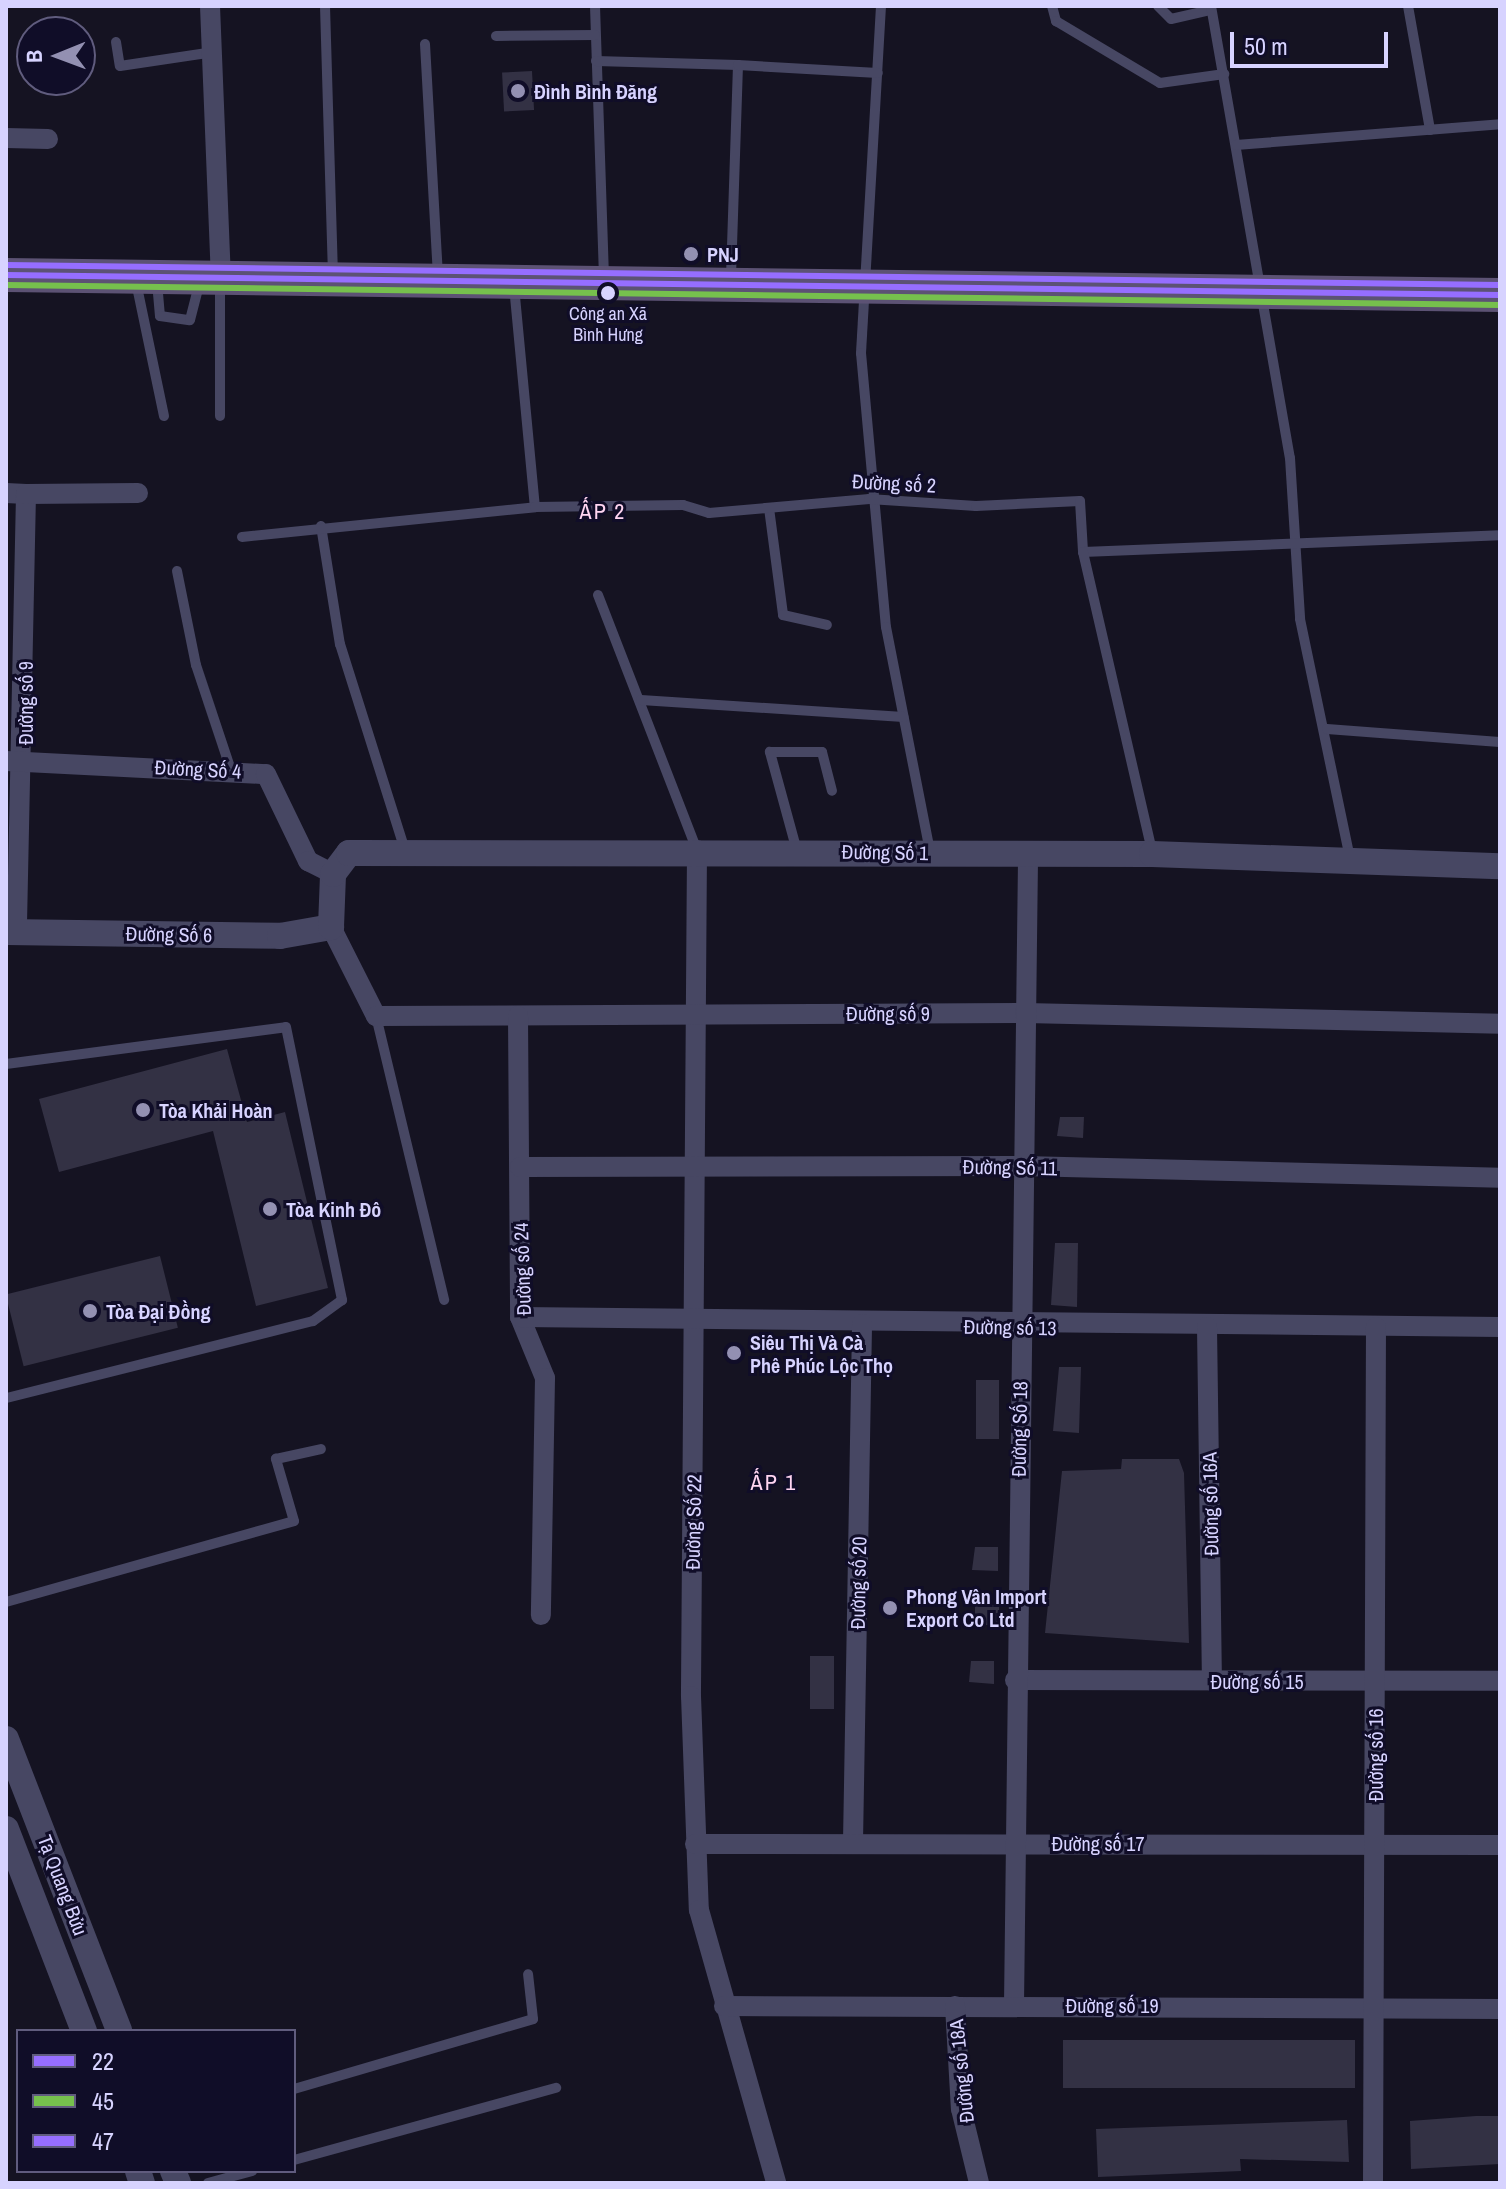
<!DOCTYPE html>
<meta charset="utf-8">
<style>
body{margin:0}
#map{position:relative;width:1506px;height:2189px;overflow:hidden;background:#151322;font-family:"Archivo Narrow",sans-serif}
div>[style]{position:absolute}
.building>*{inset:0;background:#333144;transform-origin:0 0}
.service>*{height:10px;margin:-5px;padding:0 5px;transform-origin:5px;border-radius:5px;background:#474763}
.minor>*{height:20px;margin:-10px;padding:0 10px;transform-origin:10px;border-radius:10px;background:#474763}
.tertiary>*{height:26px;margin:-13px;padding:0 13px;transform-origin:13px;border-radius:13px;background:#474763}
.primary>*{height:34px;margin:-17px;padding:0 17px;transform-origin:17px;border-radius:17px;background:#5c5274}
.bus-1>*{height:6px;margin:-3px;padding:0 3px;transform-origin:3px;border-radius:3px;background:#966eff}
.bus-2>*{height:6px;margin:-3px;padding:0 3px;transform-origin:3px;border-radius:3px;background:#76c04d}
.bus-3>*{height:6px;margin:-3px;padding:0 3px;transform-origin:3px;border-radius:3px;background:#966eff}
.dots>*{width:22px;height:22px;translate:-50% -50%;box-sizing:border-box;border:4px solid #100d28;border-radius:50%}
span{translate:-50% -50%;white-space:nowrap;text-align:center;line-height:1.15;-webkit-text-stroke:6px #100d28;paint-order:stroke}
.bus-label{font-size:18px;color:#d7d3ff}
.poi-label{font-size:20px;color:#d7d3ff;font-weight:700}
.left{translate:0 -50%;text-align:left}
.street-label{font-size:20px;color:#d7d3ff}
.neighbourhood-label{font-size:22px;color:#ffd5f1;letter-spacing:2px}
.frame{position:absolute;inset:0;border:8px solid #d7d3ff;pointer-events:none}
.legend{position:absolute;left:16px;top:2029px;width:280px;height:144px;box-sizing:border-box;background:#100d28;border:2px solid #605c7e;margin:0;padding:10px 14px;list-style:none;font-size:24px;color:#d7d3ff}
.legend li{display:flex;align-items:center;gap:16px;height:40px}
.legend b{width:40px;border:2px solid #605c7e}
.north{position:absolute;left:16px;top:16px;width:80px;height:80px;box-sizing:border-box;background:#100d28;border:2px solid #605c7e;border-radius:50%;rotate:269deg;font-size:22px;font-weight:700;line-height:32px;text-align:center;color:#d7d3ff}
.north::after{content:'';display:block;margin:auto;width:28px;height:36px;background:#9390b2;clip-path:polygon(50% 0,100% 100%,50% 72%,0 100%)}
.scale{position:absolute;left:1230px;top:32px;width:158px;height:36px;box-sizing:border-box;border:4px solid #d7d3ff;border-top:0;padding-left:10px;font-size:24px;line-height:28px;white-space:nowrap;color:#d7d3ff;-webkit-text-stroke:6px #100d28;paint-order:stroke}
</style>
<div id="map">
<div class="building">
<div style="left:532px;top:71px;width:39px;height:30px;rotate:87deg"></div>
<div style="clip-path:polygon(227px 1049px,247px 1122px,285px 1112px,328px 1288px,256px 1306px,213px 1131px,59px 1172px,39px 1099px)"></div>
<div style="clip-path:polygon(1060px 1117px,1084px 1117px,1083px 1138px,1057px 1136px)"></div>
<div style="clip-path:polygon(1055px 1243px,1078px 1243px,1077px 1307px,1051px 1305px)"></div>
<div style="left:160px;top:1256px;width:74px;height:159px;rotate:76deg"></div>
<div style="clip-path:polygon(1059px 1367px,1081px 1367px,1079px 1433px,1053px 1431px)"></div>
<div style="left:976px;top:1380px;width:23px;height:59px"></div>
<div style="clip-path:polygon(1122px 1459px,1179px 1459px,1184px 1473px,1189px 1643px,1045px 1633px,1062px 1471px,1121px 1469px)"></div>
<div style="clip-path:polygon(975px 1547px,998px 1547px,998px 1571px,972px 1570px)"></div>
<div style="left:975px;top:1605px;width:24px;height:20px"></div>
<div style="left:834px;top:1656px;width:53px;height:24px;rotate:90deg"></div>
<div style="clip-path:polygon(971px 1661px,994px 1661px,994px 1684px,969px 1682px)"></div>
<div style="left:1063px;top:2040px;width:292px;height:48px"></div>
<div style="clip-path:polygon(1476px 2116px,1500px 2116px,1500px 2164px,1411px 2169px,1410px 2121px)"></div>
<div style="clip-path:polygon(1347px 2120px,1349px 2162px,1240px 2159px,1241px 2171px,1098px 2177px,1096px 2129px)"></div>
</div>
<div class="service">
<div style="left:325px;top:6px;width:269px;rotate:88.3deg"></div>
<div style="left:595px;top:6px;width:271px;rotate:88.1deg"></div>
<div style="left:881px;top:6px;width:348px;rotate:93.3deg"></div>
<div style="left:861px;top:353px;width:275px;rotate:84.8deg"></div>
<div style="left:886px;top:627px;width:229px;rotate:78.9deg"></div>
<div style="left:1052px;top:6px;width:16px;rotate:75deg"></div>
<div style="left:1056px;top:21px;width:121px;rotate:30.8deg"></div>
<div style="left:1160px;top:83px;width:65px;rotate:-8deg"></div>
<div style="left:1158px;top:6px;width:18px;rotate:45deg"></div>
<div style="left:1171px;top:19px;width:41px;rotate:-12.7deg"></div>
<div style="left:1211px;top:6px;width:459px;rotate:80.1deg"></div>
<div style="left:1290px;top:458px;width:161px;rotate:86.4deg"></div>
<div style="left:1300px;top:619px;width:245px;rotate:78.2deg"></div>
<div style="left:1408px;top:6px;width:126px;rotate:79.9deg"></div>
<div style="left:496px;top:36px;width:99px;rotate:-0.6deg"></div>
<div style="left:116px;top:42px;width:24px;rotate:81deg"></div>
<div style="left:120px;top:66px;width:88px;rotate:-8.5deg"></div>
<div style="left:425px;top:44px;width:231px;rotate:86.8deg"></div>
<div style="left:596px;top:61px;width:142px;rotate:1.6deg"></div>
<div style="left:738px;top:65px;width:215px;rotate:91.9deg"></div>
<div style="left:738px;top:65px;width:140px;rotate:3.3deg"></div>
<div style="left:1236px;top:145px;width:265px;rotate:-4.5deg"></div>
<div style="left:136px;top:282px;width:137px;rotate:78.2deg"></div>
<div style="left:157px;top:282px;width:34px;rotate:85deg"></div>
<div style="left:160px;top:316px;width:30px;rotate:8deg"></div>
<div style="left:190px;top:320px;width:40px;rotate:-75.6deg"></div>
<div style="left:220px;top:282px;width:134px;rotate:90deg"></div>
<div style="left:514px;top:286px;width:222px;rotate:84.6deg"></div>
<div style="left:769px;top:508px;width:108px;rotate:82.5deg"></div>
<div style="left:783px;top:615px;width:45px;rotate:12.8deg"></div>
<div style="left:321px;top:526px;width:120px;rotate:80.9deg"></div>
<div style="left:340px;top:644px;width:216px;rotate:72.5deg"></div>
<div style="left:242px;top:537px;width:295px;rotate:-5.8deg"></div>
<div style="left:535px;top:507px;width:148px;rotate:-0.8deg"></div>
<div style="left:683px;top:505px;width:27px;rotate:17deg"></div>
<div style="left:709px;top:513px;width:161px;rotate:-5deg"></div>
<div style="left:869px;top:499px;width:107px;rotate:3.7deg"></div>
<div style="left:976px;top:506px;width:104px;rotate:-2.8deg"></div>
<div style="left:1080px;top:501px;width:51px;rotate:86.6deg"></div>
<div style="left:1083px;top:552px;width:417px;rotate:-2.3deg"></div>
<div style="left:1083px;top:552px;width:308px;rotate:77deg"></div>
<div style="left:177px;top:571px;width:96px;rotate:78.6deg"></div>
<div style="left:196px;top:665px;width:111px;rotate:71.6deg"></div>
<div style="left:598px;top:595px;width:274px;rotate:68.8deg"></div>
<div style="left:641px;top:700px;width:263px;rotate:3.7deg"></div>
<div style="left:1327px;top:729px;width:173px;rotate:4.3deg"></div>
<div style="left:797px;top:851px;width:103px;rotate:-105.3deg"></div>
<div style="left:770px;top:752px;width:52px"></div>
<div style="left:822px;top:752px;width:40px;rotate:75.6deg"></div>
<div style="left:376px;top:1016px;width:292px;rotate:76.5deg"></div>
<div style="left:6px;top:1064px;width:282px;rotate:-7.5deg"></div>
<div style="left:286px;top:1027px;width:279px;rotate:78.4deg"></div>
<div style="left:342px;top:1300px;width:36px;rotate:144deg"></div>
<div style="left:313px;top:1321px;width:317px;rotate:165.9deg"></div>
<div style="left:6px;top:1602px;width:299px;rotate:-15.7deg"></div>
<div style="left:294px;top:1521px;width:65px;rotate:-106.2deg"></div>
<div style="left:276px;top:1459px;width:46px;rotate:-12.5deg"></div>
<div style="left:294px;top:2089px;width:249px;rotate:-16.3deg"></div>
<div style="left:533px;top:2019px;width:45px;rotate:-96.3deg"></div>
<div style="left:294px;top:2160px;width:272px;rotate:-15.4deg"></div>
<div style="left:208px;top:2183px;width:46px;rotate:-15.3deg"></div>
</div>
<div class="minor">
<div style="left:210px;top:6px;width:269px;rotate:87.7deg"></div>
<div style="left:6px;top:138px;width:42px;rotate:1.4deg"></div>
<div style="left:6px;top:493px;width:20px;rotate:3deg"></div>
<div style="left:26px;top:494px;width:438px;rotate:91.2deg"></div>
<div style="left:26px;top:494px;width:112px;rotate:-0.5deg"></div>
<div style="left:6px;top:761px;width:260px;rotate:2.9deg"></div>
<div style="left:266px;top:774px;width:97px;rotate:64.2deg"></div>
<div style="left:308px;top:861px;width:28px;rotate:27deg"></div>
<div style="left:697px;top:850px;width:846px;rotate:90.41deg"></div>
<div style="left:691px;top:1696px;width:214px;rotate:87.9deg"></div>
<div style="left:699px;top:1910px;width:284px;rotate:74.2deg"></div>
<div style="left:331px;top:927px;width:100px;rotate:63.2deg"></div>
<div style="left:376px;top:1016px;width:649px;rotate:-0.26deg"></div>
<div style="left:1025px;top:1013px;width:475px;rotate:1.3deg"></div>
<div style="left:518px;top:1016px;width:301px;rotate:89.6deg"></div>
<div style="left:520px;top:1317px;width:66px;rotate:67.7deg"></div>
<div style="left:545px;top:1378px;width:237px;rotate:91deg"></div>
<div style="left:520px;top:1167px;width:503px;rotate:-0.11deg"></div>
<div style="left:1023px;top:1166px;width:477px;rotate:1.4deg"></div>
<div style="left:520px;top:1317px;width:980px;rotate:0.58deg"></div>
<div style="left:1207px;top:1327px;width:354px;rotate:89.2deg"></div>
<div style="left:1015px;top:1680px;width:485px;rotate:0.1deg"></div>
<div style="left:853px;top:1842px;width:518px;rotate:-89deg"></div>
<div style="left:695px;top:1844px;width:805px;rotate:0.07deg"></div>
<div style="left:1014px;top:2005px;width:1152px;rotate:-89.3deg"></div>
<div style="left:724px;top:2006px;width:776px;rotate:0.22deg"></div>
<div style="left:955px;top:2006px;width:103px;rotate:86.7deg"></div>
<div style="left:961px;top:2109px;width:76px;rotate:76.3deg"></div>
<div style="left:1373px;top:2183px;width:856px;rotate:-89.8deg"></div>
</div>
<div class="tertiary">
<div style="left:6px;top:932px;width:274px;rotate:0.8deg"></div>
<div style="left:280px;top:936px;width:52px;rotate:-10deg"></div>
<div style="left:331px;top:927px;width:53px;rotate:-87.8deg"></div>
<div style="left:333px;top:874px;width:26px;rotate:-53deg"></div>
<div style="left:349px;top:853px;width:803px;rotate:0.07deg"></div>
<div style="left:1152px;top:854px;width:348px;rotate:2deg"></div>
<div style="left:6px;top:1739px;width:313px;rotate:68.8deg"></div>
<div style="left:6px;top:1829px;width:217px;rotate:68.9deg"></div>
<div style="left:138px;top:2171px;width:13px;rotate:72deg"></div>
<div style="left:173px;top:2171px;width:13px;rotate:67deg"></div>
</div>
<div class="primary">
<div style="left:6px;top:275px;width:1494px;rotate:0.77deg"></div>
</div>
<div class="bus-1">
<div style="left:6px;top:275px;width:1494px;rotate:0.77deg"></div>
</div>
<div class="bus-2">
<div style="left:6px;top:285px;width:1494px;rotate:0.77deg"></div>
</div>
<div class="bus-3">
<div style="left:6px;top:265px;width:1494px;rotate:0.77deg"></div>
</div>
<div class="dots">
<div style="left:518px;top:91px;background:#9390b2"></div>
<div style="left:691px;top:254px;background:#9390b2"></div>
<div style="left:608px;top:293px;background:#d7d3ff"></div>
<div style="left:143px;top:1110px;background:#9390b2"></div>
<div style="left:270px;top:1209px;background:#9390b2"></div>
<div style="left:90px;top:1311px;background:#9390b2"></div>
<div style="left:734px;top:1353px;background:#9390b2"></div>
<div style="left:890px;top:1608px;background:#9390b2"></div>
</div>
<div class="bus-label">
<span style="left:608px;top:325px">Công an Xã<br>Bình Hưng</span>
</div>
<div class="poi-label">
<span class="left" style="left:534px;top:91px">Đình Bình Đăng</span>
<span class="left" style="left:707px;top:254px">PNJ</span>
<span class="left" style="left:159px;top:1110px">Tòa Khải Hoàn</span>
<span class="left" style="left:286px;top:1209px">Tòa Kinh Đô</span>
<span class="left" style="left:106px;top:1311px">Tòa Đại Đồng</span>
<span class="left" style="left:750px;top:1354px">Siêu Thị Và Cà<br>Phê Phúc Lộc Thọ</span>
<span class="left" style="left:906px;top:1608px">Phong Vân Import<br>Export Co Ltd</span>
</div>
<div class="street-label">
<span style="left:894px;top:483px;rotate:3deg">Đường số 2</span>
<span style="left:25px;top:703px;rotate:-90deg">Đường số 9</span>
<span style="left:198px;top:769px;rotate:3deg">Đường Số 4</span>
<span style="left:885px;top:852px;rotate:1deg">Đường Số 1</span>
<span style="left:169px;top:934px;rotate:1deg">Đường Số 6</span>
<span style="left:888px;top:1013px">Đường số 9</span>
<span style="left:1010px;top:1167px;rotate:1deg">Đường Số 11</span>
<span style="left:522px;top:1269px;rotate:-92deg">Đường số 24</span>
<span style="left:1010px;top:1327px;rotate:1deg">Đường số 13</span>
<span style="left:1019px;top:1429px;rotate:-89deg">Đường Số 18</span>
<span style="left:1210px;top:1504px;rotate:-91deg">Đường số 16A</span>
<span style="left:693px;top:1522px;rotate:-89deg">Đường Số 22</span>
<span style="left:858px;top:1583px;rotate:-89deg">Đường số 20</span>
<span style="left:1257px;top:1681px">Đường số 15</span>
<span style="left:1375px;top:1755px;rotate:-90deg">Đường số 16</span>
<span style="left:1098px;top:1843px">Đường số 17</span>
<span style="left:63px;top:1885px;rotate:69deg">Tạ Quang Bửu</span>
<span style="left:1112px;top:2005px">Đường số 19</span>
<span style="left:961px;top:2071px;rotate:-96deg">Đường số 18A</span>
</div>
<div class="neighbourhood-label">
<span style="left:603px;top:512px">ẤP 2</span>
<span style="left:774px;top:1483px">ẤP 1</span>
</div>
<div class="frame"></div>
<ul class="legend">
<li><b style="height:10px;background:#966eff"></b>22</li>
<li><b style="height:10px;background:#76c04d"></b>45</li>
<li><b style="height:10px;background:#966eff"></b>47</li>
</ul>
<div class="north">B</div>
<div class="scale">50 m</div>
</div>
